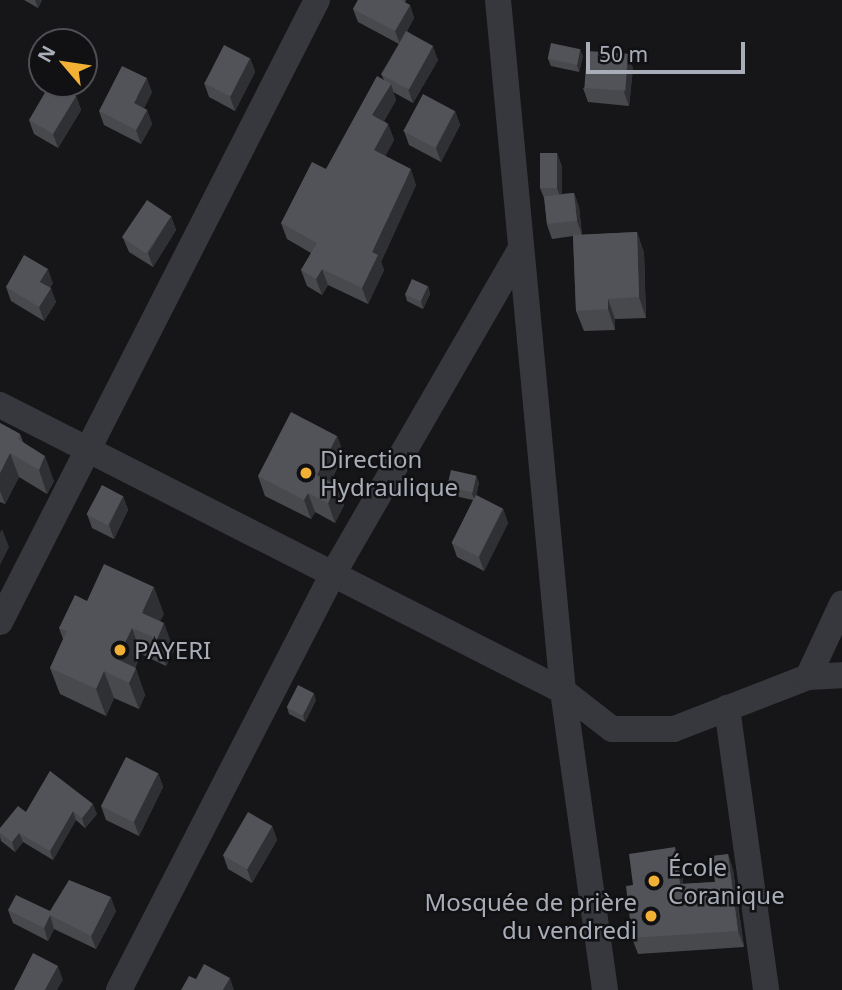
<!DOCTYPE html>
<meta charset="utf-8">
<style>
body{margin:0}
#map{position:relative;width:842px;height:990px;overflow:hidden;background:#161618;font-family:"Noto Sans",sans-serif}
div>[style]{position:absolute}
.minor>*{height:26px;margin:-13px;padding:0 13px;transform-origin:13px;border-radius:13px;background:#37383d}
.wall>*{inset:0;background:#47494d}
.shaded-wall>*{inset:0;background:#2f3033}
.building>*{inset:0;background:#525359;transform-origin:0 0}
.dots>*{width:19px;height:19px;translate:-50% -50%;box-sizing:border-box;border:4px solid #111113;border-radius:50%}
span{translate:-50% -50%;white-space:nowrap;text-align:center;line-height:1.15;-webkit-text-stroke:5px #111113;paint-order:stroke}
.poi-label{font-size:24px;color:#a8adb8}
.left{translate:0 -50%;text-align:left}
.right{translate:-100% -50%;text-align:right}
.north{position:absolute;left:28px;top:28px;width:70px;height:70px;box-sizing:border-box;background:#111113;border:2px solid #4d4f55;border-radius:50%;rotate:299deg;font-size:19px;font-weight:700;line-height:28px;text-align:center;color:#a8adb8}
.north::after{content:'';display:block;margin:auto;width:24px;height:32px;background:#f2b134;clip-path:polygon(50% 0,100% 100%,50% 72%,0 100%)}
.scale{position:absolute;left:586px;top:42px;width:159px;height:32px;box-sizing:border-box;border:4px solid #a8adb8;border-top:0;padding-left:9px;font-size:21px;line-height:24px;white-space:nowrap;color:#a8adb8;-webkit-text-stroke:5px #111113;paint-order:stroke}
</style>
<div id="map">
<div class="minor">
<div style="left:498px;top:0;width:694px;rotate:84.63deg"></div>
<div style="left:563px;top:691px;width:302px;rotate:82deg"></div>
<div style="left:0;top:405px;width:631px;rotate:26.93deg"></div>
<div style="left:563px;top:691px;width:62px;rotate:37.8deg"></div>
<div style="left:612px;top:729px;width:62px"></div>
<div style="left:674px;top:729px;width:144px;rotate:-21.2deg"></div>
<div style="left:808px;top:677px;width:34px;rotate:-3deg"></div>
<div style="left:0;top:622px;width:698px;rotate:-62.99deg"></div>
<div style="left:808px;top:677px;width:81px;rotate:-65deg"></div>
<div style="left:727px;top:708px;width:285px;rotate:82.1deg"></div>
<div style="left:119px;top:990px;width:468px;rotate:-62.8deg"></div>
<div style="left:333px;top:574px;width:376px;rotate:-60deg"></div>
</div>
<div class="wall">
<div style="clip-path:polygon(24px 0,42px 0,38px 8px)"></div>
<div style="clip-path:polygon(358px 0,406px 0,405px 3px,410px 5px,414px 18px,407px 31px,438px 60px,413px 103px,393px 92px,396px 100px,384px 121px,388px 124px,394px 140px,385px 156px,416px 185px,381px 262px,384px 270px,368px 304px,328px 285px,322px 295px,307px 286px,301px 270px,311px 253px,287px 239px,281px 223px,326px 169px,384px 80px,381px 74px,399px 44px,358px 22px,353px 9px)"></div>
<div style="clip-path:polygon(583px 56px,579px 72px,551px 66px,548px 59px)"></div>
<div style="clip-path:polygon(250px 58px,255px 72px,235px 111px,209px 97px,204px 83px)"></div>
<div style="clip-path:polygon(633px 68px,629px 106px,588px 102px,583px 88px)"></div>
<div style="clip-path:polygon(152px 92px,144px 108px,147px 110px,152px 124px,141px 144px,104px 125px,99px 111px)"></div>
<div style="clip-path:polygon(76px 96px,81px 110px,58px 148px,34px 134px,29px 120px)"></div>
<div style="clip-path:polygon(455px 111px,460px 125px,441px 162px,409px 145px,404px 131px)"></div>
<div style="clip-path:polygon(557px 153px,562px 167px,562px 194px,574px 193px,579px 207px,582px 235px,637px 232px,644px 253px,646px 318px,615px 319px,615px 330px,584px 331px,576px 311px,573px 236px,552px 239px,547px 225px,544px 198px,540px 188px)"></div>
<div style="clip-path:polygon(171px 216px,176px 230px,153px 267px,129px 252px,123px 238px)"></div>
<div style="clip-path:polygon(53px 283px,50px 288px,56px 302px,44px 321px,11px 301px,6px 287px)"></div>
<div style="clip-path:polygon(428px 286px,430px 294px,423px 309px,407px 301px,405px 294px)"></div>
<div style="clip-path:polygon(0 423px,20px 434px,23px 442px,54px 481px,47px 494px,19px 477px,5px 504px,0 502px)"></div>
<div style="clip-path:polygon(337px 436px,344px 455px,330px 482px,344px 505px,335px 523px,315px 512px,311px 519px,265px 496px,258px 476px)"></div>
<div style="clip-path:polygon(476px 476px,479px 483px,476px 495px,503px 509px,508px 523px,484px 571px,457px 557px,452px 543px,473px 500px,450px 495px,447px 487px)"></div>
<div style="clip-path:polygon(123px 496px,128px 510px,114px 539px,92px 528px,87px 514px)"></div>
<div style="clip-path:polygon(87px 601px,164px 614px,160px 621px,174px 650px,166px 666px,141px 654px,135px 668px,145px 695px,139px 709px,114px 698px,106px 716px,60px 694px,50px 668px,63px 639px,59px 628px)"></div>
<div style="clip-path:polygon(316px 700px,305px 722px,289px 714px,287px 707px)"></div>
<div style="clip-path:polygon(50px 771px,97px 814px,85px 828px,76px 820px,53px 860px,23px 842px,15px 852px,1px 841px,0 837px,0 828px,26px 812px)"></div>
<div style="clip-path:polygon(158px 773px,163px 787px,139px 836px,106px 820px,101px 806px)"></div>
<div style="clip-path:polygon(272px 826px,277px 840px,252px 883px,228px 869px,223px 855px)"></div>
<div style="clip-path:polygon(728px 854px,733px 870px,744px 947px,638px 954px,632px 938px,633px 885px,681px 864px,683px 884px,715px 882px)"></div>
<div style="clip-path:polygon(8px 910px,50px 911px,116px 911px,96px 949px,54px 929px,48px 941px,13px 923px)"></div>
</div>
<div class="shaded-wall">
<div style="clip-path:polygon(35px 0,42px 0,38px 8px)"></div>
<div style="clip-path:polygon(410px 5px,414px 18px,400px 44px,395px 31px)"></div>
<div style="clip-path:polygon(433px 46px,438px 60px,413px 103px,408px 89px)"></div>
<div style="clip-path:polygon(580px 49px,583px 56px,579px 72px,577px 65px)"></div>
<div style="clip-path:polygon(628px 54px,633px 68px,629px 106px,624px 92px)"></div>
<div style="clip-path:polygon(250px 58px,255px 72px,235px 111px,230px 97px)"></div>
<div style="clip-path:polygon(147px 78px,152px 92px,139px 117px,134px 103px)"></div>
<div style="clip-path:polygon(391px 84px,396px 100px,378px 131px,372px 115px)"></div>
<div style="clip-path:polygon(76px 96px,81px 110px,58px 148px,53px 134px)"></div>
<div style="clip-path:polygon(147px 110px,152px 124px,141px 144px,136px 130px)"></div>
<div style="clip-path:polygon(455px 111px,460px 125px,441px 162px,436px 148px)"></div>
<div style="clip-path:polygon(388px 124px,394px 140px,380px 166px,374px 150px)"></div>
<div style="clip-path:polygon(557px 153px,562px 167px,562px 202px,557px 188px)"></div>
<div style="clip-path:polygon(411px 169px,416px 185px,381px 262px,384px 270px,368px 304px,362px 288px,372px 252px)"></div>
<div style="clip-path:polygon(574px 193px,579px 207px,582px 235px,577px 221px)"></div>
<div style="clip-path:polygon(171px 216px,176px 230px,153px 267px,148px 253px)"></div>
<div style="clip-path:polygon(637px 232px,644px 253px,646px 318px,639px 297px)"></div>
<div style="clip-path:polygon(48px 269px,53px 283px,45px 296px,40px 282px)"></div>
<div style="clip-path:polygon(322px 269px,328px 285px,322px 295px,316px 279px)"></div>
<div style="clip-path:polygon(428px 286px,430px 294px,423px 309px,421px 301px)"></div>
<div style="clip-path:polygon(51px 288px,56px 302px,44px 321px,39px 307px)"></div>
<div style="clip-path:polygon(608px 299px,615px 319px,615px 330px,608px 309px)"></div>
<div style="clip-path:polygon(337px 436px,344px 455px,324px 494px,317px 475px)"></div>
<div style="clip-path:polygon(10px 453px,19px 477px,5px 504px,0 491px,0 473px)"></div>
<div style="clip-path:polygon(45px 456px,54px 481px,47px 494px,39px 470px)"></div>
<div style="clip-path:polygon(476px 476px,479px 483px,475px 501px,472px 494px)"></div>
<div style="clip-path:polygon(337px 485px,344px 505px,335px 523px,328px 503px)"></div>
<div style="clip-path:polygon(308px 493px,315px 512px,311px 519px,304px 500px)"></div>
<div style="clip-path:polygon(123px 496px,128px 510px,114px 539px,109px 525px)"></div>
<div style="clip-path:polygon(503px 509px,508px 523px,484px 571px,479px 557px)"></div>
<div style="clip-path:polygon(2px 529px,9px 547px,0 565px,0 533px)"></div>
<div style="clip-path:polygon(154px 587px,164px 614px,152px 637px,142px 613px)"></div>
<div style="clip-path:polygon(164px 623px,174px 650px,166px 666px,157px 639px)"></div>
<div style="clip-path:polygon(132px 628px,141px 654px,128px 682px,117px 659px)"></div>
<div style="clip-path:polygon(136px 668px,145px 695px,139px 709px,129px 683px)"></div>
<div style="clip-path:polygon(104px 671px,114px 698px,106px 716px,96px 689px)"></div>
<div style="clip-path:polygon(314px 693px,316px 700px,305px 722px,303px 715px)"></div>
<div style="clip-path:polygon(158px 773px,163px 787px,139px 836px,134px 822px)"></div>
<div style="clip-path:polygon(93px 804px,97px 814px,85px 828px,82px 818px)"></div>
<div style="clip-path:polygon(73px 811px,76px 820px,53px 860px,50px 851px)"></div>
<div style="clip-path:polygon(272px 826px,277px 840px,252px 883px,247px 869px)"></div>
<div style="clip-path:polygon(19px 833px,23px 842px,15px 852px,12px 842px)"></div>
<div style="clip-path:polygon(675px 847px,681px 864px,685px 900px,680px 884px)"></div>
<div style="clip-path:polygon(728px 854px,733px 870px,744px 947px,738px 931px)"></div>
<div style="clip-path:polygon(111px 897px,116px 911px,96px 949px,91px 936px)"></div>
<div style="clip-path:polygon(50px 915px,54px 929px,48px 941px,44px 928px)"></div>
<div style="clip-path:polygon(58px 966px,63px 980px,57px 990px,45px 990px)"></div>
<div style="clip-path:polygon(230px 978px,234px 990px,223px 990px)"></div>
</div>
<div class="building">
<div style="clip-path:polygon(358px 0,401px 0,410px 5px,395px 31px,353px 9px)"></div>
<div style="left:406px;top:31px;width:31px;height:50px;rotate:29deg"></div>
<div style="left:551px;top:43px;width:30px;height:16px;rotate:12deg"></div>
<div style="left:224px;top:45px;width:29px;height:43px;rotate:27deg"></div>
<div style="left:587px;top:51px;width:41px;height:37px;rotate:4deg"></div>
<div style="clip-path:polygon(122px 66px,147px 78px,134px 103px,147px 110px,136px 130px,99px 111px)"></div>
<div style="clip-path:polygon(377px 76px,391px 84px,372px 115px,388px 124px,374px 150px,411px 169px,372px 252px,378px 255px,362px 288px,322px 269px,316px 279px,301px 270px,317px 243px,281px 223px,312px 162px,326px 169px)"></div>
<div style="clip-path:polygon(50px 84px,56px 84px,76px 96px,53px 134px,29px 120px)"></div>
<div style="left:423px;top:94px;width:36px;height:42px;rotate:28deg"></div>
<div style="left:540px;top:153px;width:17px;height:35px"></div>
<div style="left:574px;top:193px;width:28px;height:30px;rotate:84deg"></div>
<div style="left:147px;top:200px;width:29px;height:45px;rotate:34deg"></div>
<div style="clip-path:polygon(637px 232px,639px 297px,608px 299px,608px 309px,576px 311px,573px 235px)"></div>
<div style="clip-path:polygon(24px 255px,48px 269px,40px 282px,51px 288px,39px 307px,6px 287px)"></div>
<div style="left:412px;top:279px;width:17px;height:17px;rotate:24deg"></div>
<div style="clip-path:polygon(291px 412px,337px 436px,317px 475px,337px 485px,328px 503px,308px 493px,304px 500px,258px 476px)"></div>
<div style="clip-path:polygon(0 423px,20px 434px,18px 439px,45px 456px,39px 470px,10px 453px,0 473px)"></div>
<div style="left:451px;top:470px;width:26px;height:17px;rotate:13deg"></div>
<div style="left:102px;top:485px;width:24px;height:33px;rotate:28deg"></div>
<div style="left:476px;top:495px;width:30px;height:54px;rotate:27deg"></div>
<div style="clip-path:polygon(104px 564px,154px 587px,142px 613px,164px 623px,157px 639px,132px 628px,117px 659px,136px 668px,129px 683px,104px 671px,96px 689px,50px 668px,67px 631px,59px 628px,75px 595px,87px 601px)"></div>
<div style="left:298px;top:685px;width:18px;height:25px;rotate:27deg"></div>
<div style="left:126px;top:757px;width:36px;height:55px;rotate:27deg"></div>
<div style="clip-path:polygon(50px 771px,93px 804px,82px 818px,73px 811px,50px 851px,19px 833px,12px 842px,0 833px,0 828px,18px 806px,26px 812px)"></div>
<div style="left:248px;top:812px;width:28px;height:50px;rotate:30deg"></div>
<div style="clip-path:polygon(675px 847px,680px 884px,715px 882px,711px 856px,728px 854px,738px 931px,632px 938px,626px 886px,633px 885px,629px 854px)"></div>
<div style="clip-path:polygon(69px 880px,111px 897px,91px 936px,50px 915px,44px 928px,8px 910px,16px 895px,50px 911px)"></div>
<div style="clip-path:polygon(33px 953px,58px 966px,45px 990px,14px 990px)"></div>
<div style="clip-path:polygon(204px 964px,230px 978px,223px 990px,181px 990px,189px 976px,196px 979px)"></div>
</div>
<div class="dots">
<div style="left:306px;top:473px;background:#f2b134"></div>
<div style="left:120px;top:650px;background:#f2b134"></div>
<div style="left:654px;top:881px;background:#f2b134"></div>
<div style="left:651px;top:916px;background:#f2b134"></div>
</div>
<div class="poi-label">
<span class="left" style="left:320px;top:473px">Direction<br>Hydraulique</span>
<span class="left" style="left:134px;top:650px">PAYERI</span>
<span class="left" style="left:668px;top:881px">École<br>Coranique</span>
<span class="right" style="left:637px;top:916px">Mosquée de prière<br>du vendredi</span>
</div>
<div class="north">N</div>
<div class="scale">50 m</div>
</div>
